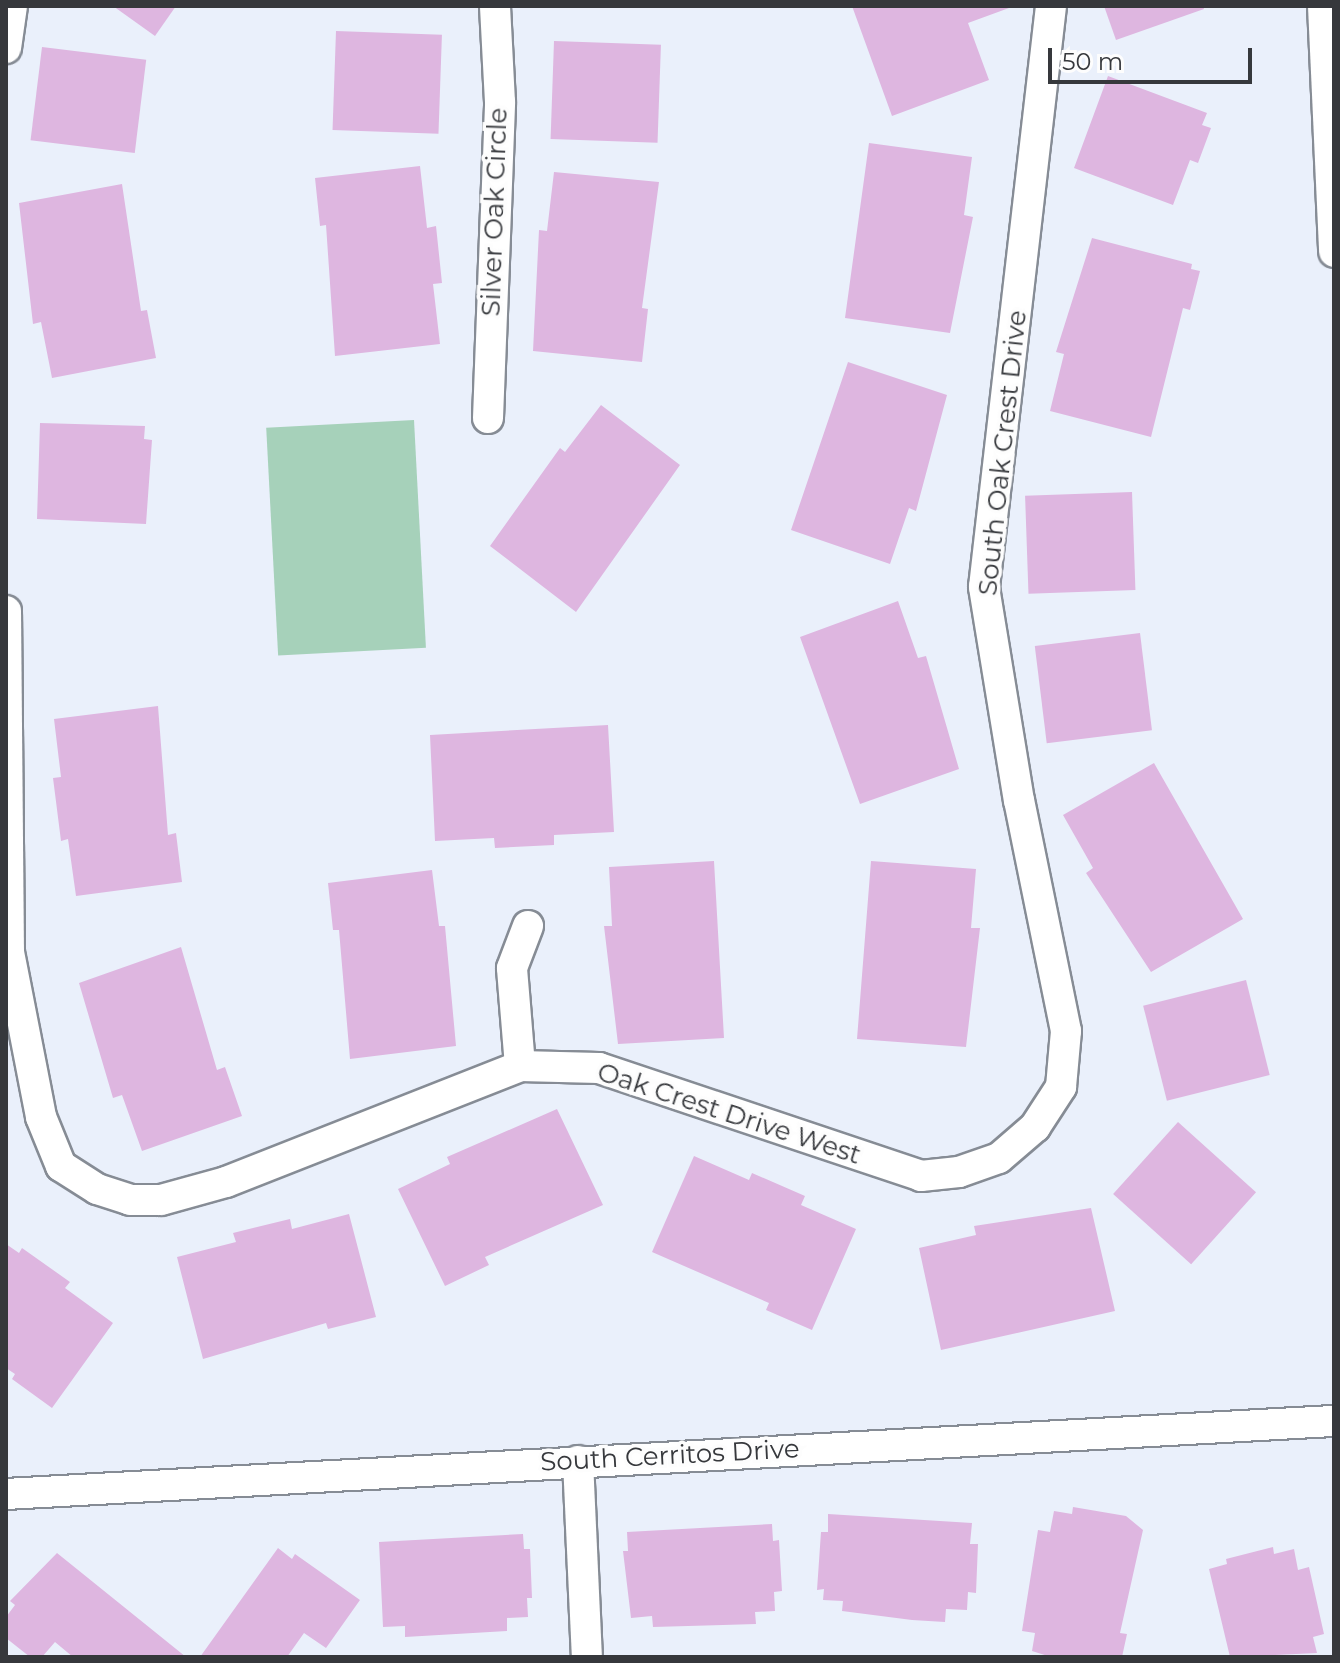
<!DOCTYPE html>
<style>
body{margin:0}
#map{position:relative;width:1340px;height:1663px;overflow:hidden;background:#eaf0fb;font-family:Montserrat,sans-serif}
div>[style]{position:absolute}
.green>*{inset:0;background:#a6d1ba;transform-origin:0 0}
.building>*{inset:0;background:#deb6e0;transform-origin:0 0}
.roads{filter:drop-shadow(2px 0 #868c95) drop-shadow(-2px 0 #868c95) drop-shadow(0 2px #868c95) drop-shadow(0 -2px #868c95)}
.minor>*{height:30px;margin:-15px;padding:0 15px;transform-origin:15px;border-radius:15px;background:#fff}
span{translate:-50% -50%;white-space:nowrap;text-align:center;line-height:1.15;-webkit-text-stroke:7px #fdfdfd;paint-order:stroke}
.street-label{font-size:26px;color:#36383c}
.frame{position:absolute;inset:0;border:8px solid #36383c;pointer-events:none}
.scale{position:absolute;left:1048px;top:48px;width:204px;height:36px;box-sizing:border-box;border:4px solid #36383c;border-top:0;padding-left:10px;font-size:24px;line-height:28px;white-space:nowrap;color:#36383c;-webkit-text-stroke:6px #fdfdfd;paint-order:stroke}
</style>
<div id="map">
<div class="green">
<div style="left:414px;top:420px;width:228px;height:148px;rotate:87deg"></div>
</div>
<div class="building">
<div style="clip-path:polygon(113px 6px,176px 6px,155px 36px)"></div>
<div style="clip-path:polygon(852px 6px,1008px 6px,1009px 8px,968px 23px,989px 80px,892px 116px)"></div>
<div style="clip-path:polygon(1104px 6px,1203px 6px,1204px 9px,1116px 40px)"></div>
<div style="left:336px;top:31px;width:106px;height:99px;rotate:2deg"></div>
<div style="left:554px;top:41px;width:107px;height:98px;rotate:2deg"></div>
<div style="left:42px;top:47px;width:105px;height:94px;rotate:7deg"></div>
<div style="clip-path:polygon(1108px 76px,1207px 113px,1202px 125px,1211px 128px,1198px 163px,1190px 160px,1173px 205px,1074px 168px)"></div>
<div style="clip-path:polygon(869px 143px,972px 157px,964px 215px,973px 217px,950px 333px,845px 318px)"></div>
<div style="clip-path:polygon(420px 166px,427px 228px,436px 226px,442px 283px,433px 284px,440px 344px,335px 356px,326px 225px,320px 226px,315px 178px)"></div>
<div style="clip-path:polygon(554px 172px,659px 182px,642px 308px,648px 309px,642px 362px,533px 351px,539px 230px,547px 231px)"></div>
<div style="clip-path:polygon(122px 184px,141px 311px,147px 310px,156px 358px,52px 378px,41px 322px,33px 324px,19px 203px)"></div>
<div style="clip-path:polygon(1092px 238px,1192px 264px,1191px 269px,1200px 271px,1190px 310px,1183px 308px,1151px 437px,1050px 411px,1064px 354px,1056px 352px)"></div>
<div style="clip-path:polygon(848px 362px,947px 395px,916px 511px,909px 508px,890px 564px,791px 530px)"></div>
<div style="clip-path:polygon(601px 405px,680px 465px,576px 612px,490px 546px,560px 448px,565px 452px)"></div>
<div style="clip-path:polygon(40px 423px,145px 426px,144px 439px,152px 440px,146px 524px,37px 519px)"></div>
<div style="left:1132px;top:492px;width:98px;height:107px;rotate:88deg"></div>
<div style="clip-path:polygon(898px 601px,918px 658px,926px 656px,959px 769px,860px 804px,800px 637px)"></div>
<div style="left:1140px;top:633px;width:98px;height:106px;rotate:83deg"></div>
<div style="clip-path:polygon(158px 706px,168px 835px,176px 833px,182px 882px,76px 896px,68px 839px,61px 841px,53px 778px,61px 777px,54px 719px)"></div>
<div style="clip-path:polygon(608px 725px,614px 832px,554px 835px,554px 845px,495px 848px,494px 838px,435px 841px,430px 735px)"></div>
<div style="clip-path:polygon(1154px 763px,1243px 919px,1151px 972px,1086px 873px,1093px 868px,1063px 815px)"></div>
<div style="clip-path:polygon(714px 861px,724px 1038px,618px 1044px,604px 926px,612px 926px,609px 867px)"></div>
<div style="clip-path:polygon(871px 861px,976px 869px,971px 928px,980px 928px,966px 1047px,857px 1039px)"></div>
<div style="clip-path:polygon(432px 870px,439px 926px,445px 926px,456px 1046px,350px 1059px,339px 930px,333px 930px,328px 883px)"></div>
<div style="clip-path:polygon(181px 947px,217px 1070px,225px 1067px,242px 1116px,142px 1151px,122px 1095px,113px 1098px,79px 983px)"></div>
<div style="left:1246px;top:980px;width:98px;height:106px;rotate:76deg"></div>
<div style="clip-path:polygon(557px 1109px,603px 1205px,485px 1257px,489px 1265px,445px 1286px,398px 1189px,450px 1164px,447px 1157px)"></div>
<div style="left:1178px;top:1122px;width:105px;height:97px;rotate:42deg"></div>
<div style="clip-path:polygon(694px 1156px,749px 1180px,752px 1173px,805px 1196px,801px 1205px,856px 1229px,812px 1330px,766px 1310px,769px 1303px,652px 1252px)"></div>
<div style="clip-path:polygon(1091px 1208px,1115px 1311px,941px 1350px,919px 1248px,976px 1235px,974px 1226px)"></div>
<div style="clip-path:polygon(349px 1214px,376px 1317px,328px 1329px,326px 1323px,203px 1359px,177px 1257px,236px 1242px,233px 1233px,290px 1219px,292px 1229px)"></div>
<div style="clip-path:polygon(6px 1244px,19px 1253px,22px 1248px,70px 1282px,65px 1288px,113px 1323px,52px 1408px,12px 1379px,15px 1374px,6px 1368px)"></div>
<div style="clip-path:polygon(1073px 1507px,1126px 1516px,1143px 1530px,1120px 1633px,1127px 1634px,1122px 1657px,1051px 1657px,1032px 1651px,1035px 1633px,1022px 1631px,1038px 1530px,1050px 1532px,1054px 1511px,1072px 1514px)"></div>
<div style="clip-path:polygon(828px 1514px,972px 1523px,970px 1544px,978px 1544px,976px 1593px,968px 1592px,967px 1610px,946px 1609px,945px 1622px,912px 1620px,842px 1611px,843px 1601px,823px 1600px,824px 1589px,817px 1590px,821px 1532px,828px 1532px)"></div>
<div style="clip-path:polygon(772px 1524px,773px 1541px,779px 1540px,782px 1591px,774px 1592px,775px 1611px,755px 1612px,756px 1624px,723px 1625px,653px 1627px,652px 1616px,631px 1618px,623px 1551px,628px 1551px,627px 1532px)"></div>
<div style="clip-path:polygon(523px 1534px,524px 1549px,530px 1549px,532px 1598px,527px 1598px,528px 1617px,507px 1618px,507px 1631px,405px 1637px,405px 1626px,383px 1627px,379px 1542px)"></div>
<div style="clip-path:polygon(1273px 1547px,1274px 1554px,1294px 1549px,1298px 1570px,1309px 1567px,1324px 1634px,1313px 1637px,1317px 1653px,1230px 1657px,1209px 1569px,1227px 1564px,1226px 1559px)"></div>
<div style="clip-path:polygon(278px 1548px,292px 1559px,295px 1554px,360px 1600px,326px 1648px,304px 1633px,287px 1657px,200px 1657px)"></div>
<div style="clip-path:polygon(57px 1553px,186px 1657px,73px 1657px,55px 1642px,42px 1657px,30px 1657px,6px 1638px,6px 1617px,15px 1605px,10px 1601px)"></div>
</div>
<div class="roads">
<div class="minor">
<div style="left:1323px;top:6px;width:246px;rotate:87.4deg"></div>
<div style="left:6px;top:48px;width:42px;rotate:-81.9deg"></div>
<div style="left:488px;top:418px;width:316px;rotate:-87.8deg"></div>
<div style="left:500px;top:102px;width:96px;rotate:-93deg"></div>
<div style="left:6px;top:611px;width:341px;rotate:89.5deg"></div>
<div style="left:9px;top:952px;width:168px;rotate:79deg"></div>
<div style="left:41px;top:1117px;width:53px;rotate:67.8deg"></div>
<div style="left:61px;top:1166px;width:43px;rotate:32.6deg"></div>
<div style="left:97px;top:1189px;width:35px;rotate:18deg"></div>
<div style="left:130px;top:1200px;width:31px"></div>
<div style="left:161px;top:1200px;width:67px;rotate:-15.5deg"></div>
<div style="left:226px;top:1182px;width:316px;rotate:-21.5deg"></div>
<div style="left:520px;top:1066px;width:79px;rotate:1.5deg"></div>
<div style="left:599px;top:1068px;width:340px;rotate:18.5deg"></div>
<div style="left:921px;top:1176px;width:38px;rotate:-6deg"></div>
<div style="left:959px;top:1172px;width:42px;rotate:-19.3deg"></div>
<div style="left:999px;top:1158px;width:48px;rotate:-40.7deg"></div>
<div style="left:1035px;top:1127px;width:48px;rotate:-57deg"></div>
<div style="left:1061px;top:1087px;width:56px;rotate:-84.9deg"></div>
<div style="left:1066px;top:1031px;width:235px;rotate:-101.5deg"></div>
<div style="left:1019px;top:801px;width:217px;rotate:-99.3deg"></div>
<div style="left:984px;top:587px;width:585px;rotate:-83.42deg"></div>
<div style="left:520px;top:1066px;width:98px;rotate:-94.7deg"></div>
<div style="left:512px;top:968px;width:45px;rotate:-69.1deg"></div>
<div style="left:578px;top:1461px;width:196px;rotate:87.4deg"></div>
<div style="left:6px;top:1494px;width:1330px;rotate:-3.15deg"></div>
</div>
</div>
<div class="street-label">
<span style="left:495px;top:212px;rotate:-88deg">Silver Oak Circle</span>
<span style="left:1003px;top:453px;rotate:-84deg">South Oak Crest Drive</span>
<span style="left:729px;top:1114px;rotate:18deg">Oak Crest Drive West</span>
<span style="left:670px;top:1456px;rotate:-3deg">South Cerritos Drive</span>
</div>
<div class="frame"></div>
<div class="scale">50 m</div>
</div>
